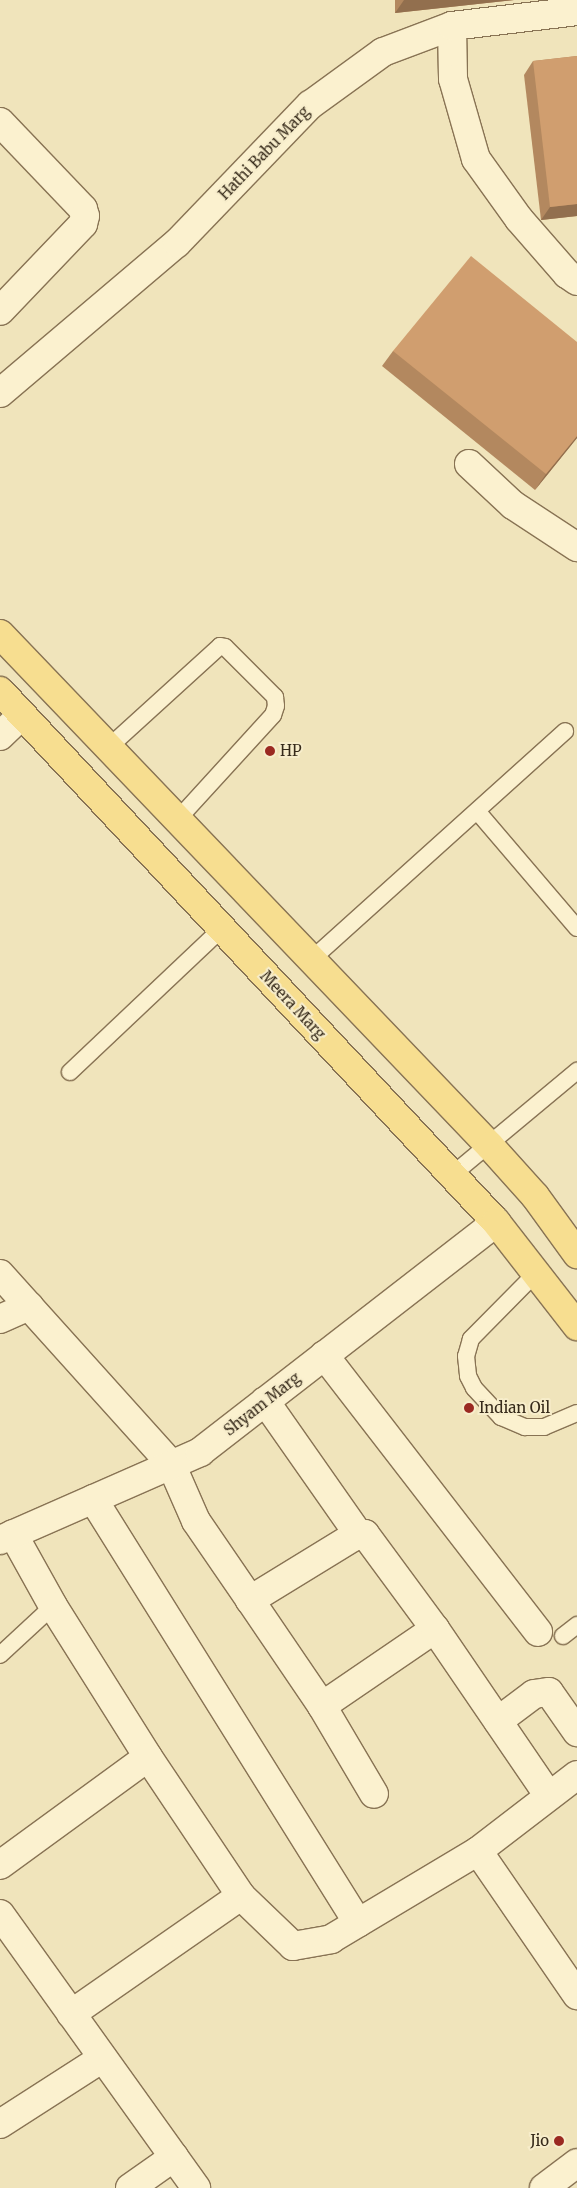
<!DOCTYPE html>
<style>
body{margin:0}
#map{position:relative;width:577px;height:2188px;overflow:hidden;background:#f0e4bb;font-family:Merriweather,serif}
div>[style]{position:absolute}
.roads{filter:drop-shadow(1px 0 #887354) drop-shadow(-1px 0 #887354) drop-shadow(0 1px #887354) drop-shadow(0 -1px #887354)}
.lane>*{height:16px;margin:-8px;padding:0 8px;transform-origin:8px;border-radius:8px;background:#fbf1cf}
.street>*{height:28px;margin:-14px;padding:0 14px;transform-origin:14px;border-radius:14px;background:#fbf1cf}
.secondary>*{height:28px;margin:-14px;padding:0 14px;transform-origin:14px;border-radius:14px;background:#fbf1cf}
.primary>*{height:28px;margin:-14px;padding:0 14px;transform-origin:14px;border-radius:14px;background:#f7de90}
.wall>*{inset:0;background:#b3885f}
.shaded-wall>*{inset:0;background:#926f4e}
.building>*{inset:0;background:#d09e6f}
.dots>*{width:14px;height:14px;translate:-50% -50%;box-sizing:border-box;border:2px solid #f7edcb;border-radius:50%}
span{translate:-50% -50%;white-space:nowrap;text-align:center;line-height:1.15;-webkit-text-stroke:4px #f7edcb;paint-order:stroke}
.street-label{font-size:15px;color:#362a1a}
.poi-label{font-size:15px;color:#362a1a}
.left{translate:0 -50%;text-align:left}
.right{translate:-100% -50%;text-align:right}
</style>
<div id="map">
<div class="roads">
<div class="lane">
<div style="left:109px;top:747px;width:150px;rotate:-42.3deg"></div>
<div style="left:220px;top:646px;width:5px;rotate:11deg"></div>
<div style="left:225px;top:647px;width:71px;rotate:45deg"></div>
<div style="left:275px;top:697px;width:9px;rotate:84deg"></div>
<div style="left:276px;top:706px;width:9px;rotate:108deg"></div>
<div style="left:273px;top:715px;width:141px;rotate:132.4deg"></div>
<div style="left:477px;top:811px;width:154px;rotate:49.5deg"></div>
<div style="left:311px;top:960px;width:342px;rotate:-42deg"></div>
<div style="left:70px;top:1072px;width:208px;rotate:-43.4deg"></div>
<div style="left:452px;top:1175px;width:163px;rotate:-39.8deg"></div>
<div style="left:536px;top:1273px;width:93px;rotate:134.6deg"></div>
<div style="left:471px;top:1339px;width:18px;rotate:106deg"></div>
<div style="left:466px;top:1356px;width:20px;rotate:84deg"></div>
<div style="left:468px;top:1376px;width:13px;rotate:63deg"></div>
<div style="left:474px;top:1388px;width:40px;rotate:47deg"></div>
<div style="left:501px;top:1417px;width:26px;rotate:23deg"></div>
<div style="left:525px;top:1427px;width:19px"></div>
<div style="left:544px;top:1427px;width:36px;rotate:-23deg"></div>
<div style="left:563px;top:1636px;width:18px;rotate:-38deg"></div>
<div style="left:0;top:1655px;width:72px;rotate:-42.8deg"></div>
</div>
<div class="street">
<div style="left:452px;top:26px;width:53px;rotate:88.9deg"></div>
<div style="left:453px;top:79px;width:83px;rotate:74deg"></div>
<div style="left:476px;top:159px;width:74px;rotate:54.4deg"></div>
<div style="left:519px;top:219px;width:73px;rotate:48.9deg"></div>
<div style="left:567px;top:274px;width:12px;rotate:35deg"></div>
<div style="left:0;top:122px;width:120px;rotate:46.3deg"></div>
<div style="left:83px;top:209px;width:7px;rotate:74deg"></div>
<div style="left:85px;top:216px;width:8px;rotate:104deg"></div>
<div style="left:83px;top:224px;width:120px;rotate:133.7deg"></div>
<div style="left:469px;top:464px;width:60px;rotate:43deg"></div>
<div style="left:513px;top:505px;width:77px;rotate:33.3deg"></div>
<div style="left:0;top:736px;width:30px;rotate:-44deg"></div>
<div style="left:0;top:1274px;width:256px;rotate:48deg"></div>
<div style="left:171px;top:1464px;width:62px;rotate:66.3deg"></div>
<div style="left:196px;top:1521px;width:96px;rotate:55.6deg"></div>
<div style="left:250px;top:1600px;width:128px;rotate:55.8deg"></div>
<div style="left:322px;top:1706px;width:137px;rotate:-34.3deg"></div>
<div style="left:435px;top:1629px;width:118px;rotate:-126.4deg"></div>
<div style="left:365px;top:1534px;width:12px;rotate:166deg"></div>
<div style="left:353px;top:1537px;width:121px;rotate:148.5deg"></div>
<div style="left:0;top:1319px;width:32px;rotate:-24deg"></div>
<div style="left:324px;top:1355px;width:350px;rotate:52.3deg"></div>
<div style="left:265px;top:1401px;width:164px;rotate:55deg"></div>
<div style="left:93px;top:1499px;width:500px;rotate:57.99deg"></div>
<div style="left:13px;top:1534px;width:82px;rotate:60.9deg"></div>
<div style="left:53px;top:1606px;width:178px;rotate:57.8deg"></div>
<div style="left:148px;top:1757px;width:167px;rotate:56.2deg"></div>
<div style="left:241px;top:1896px;width:72px;rotate:43.9deg"></div>
<div style="left:293px;top:1946px;width:39px;rotate:-10deg"></div>
<div style="left:331px;top:1939px;width:171px;rotate:-30.9deg"></div>
<div style="left:478px;top:1851px;width:175px;rotate:55.5deg"></div>
<div style="left:0;top:1540px;width:219px;rotate:-23.7deg"></div>
<div style="left:200px;top:1452px;width:375px;rotate:-37.8deg"></div>
<div style="left:435px;top:1629px;width:202px;rotate:55.7deg"></div>
<div style="left:322px;top:1706px;width:102px;rotate:59.4deg"></div>
<div style="left:498px;top:1721px;width:45px;rotate:-36.9deg"></div>
<div style="left:534px;top:1694px;width:15px;rotate:-8deg"></div>
<div style="left:549px;top:1692px;width:49px;rotate:55deg"></div>
<div style="left:478px;top:1851px;width:125px;rotate:-37.5deg"></div>
<div style="left:0;top:1865px;width:183px;rotate:-36.1deg"></div>
<div style="left:0;top:1914px;width:337px;rotate:54.4deg"></div>
<div style="left:71px;top:2014px;width:207px;rotate:-34.8deg"></div>
<div style="left:0;top:2124px;width:122px;rotate:-32.7deg"></div>
<div style="left:130px;top:2188px;width:54px;rotate:-35.2deg"></div>
</div>
<div class="secondary">
<div style="left:0;top:393px;width:232px;rotate:-40.3deg"></div>
<div style="left:177px;top:243px;width:192px;rotate:-46.1deg"></div>
<div style="left:310px;top:105px;width:90px;rotate:-36deg"></div>
<div style="left:383px;top:52px;width:74px;rotate:-20.6deg"></div>
<div style="left:452px;top:26px;width:126px;rotate:-6.8deg"></div>
<div style="left:544px;top:2188px;width:41px;rotate:-37.1deg"></div>
</div>
<div class="primary">
<div style="left:0;top:634px;width:709px;rotate:46.26deg"></div>
<div style="left:490px;top:1146px;width:67px;rotate:48deg"></div>
<div style="left:535px;top:1196px;width:72px;rotate:54.1deg"></div>
<div style="left:0;top:691px;width:727px;rotate:46.95deg"></div>
<div style="left:496px;top:1222px;width:132px;rotate:52.1deg"></div>
</div>
</div>
<div class="wall">
<div style="clip-path:polygon(395px 0,514px 0,395px 13px)"></div>
<div style="clip-path:polygon(577px 56px,577px 216px,541px 220px,524px 75px,533px 61px)"></div>
<div style="clip-path:polygon(577px 342px,577px 438px,535px 490px,382px 366px,393px 351px)"></div>
</div>
<div class="shaded-wall">
<div style="clip-path:polygon(404px 0,514px 0,395px 13px)"></div>
<div style="clip-path:polygon(577px 204px,577px 216px,541px 220px,550px 207px)"></div>
<div style="clip-path:polygon(577px 436px,577px 438px,535px 490px,546px 474px)"></div>
</div>
<div class="building">
<div style="clip-path:polygon(577px 56px,577px 204px,550px 207px,533px 61px)"></div>
<div style="clip-path:polygon(471px 256px,577px 342px,577px 436px,546px 474px,393px 351px)"></div>
</div>
<div class="dots">
<div style="left:270px;top:751px;background:#9a2921"></div>
<div style="left:469px;top:1408px;background:#9a2921"></div>
<div style="left:559px;top:2141px;background:#9a2921"></div>
</div>
<div class="street-label">
<span style="left:264px;top:153px;rotate:-46deg">Hathi Babu Marg</span>
<span style="left:293px;top:1005px;rotate:47deg">Meera Marg</span>
<span style="left:262px;top:1404px;rotate:-38deg">Shyam Marg</span>
</div>
<div class="poi-label">
<span class="left" style="left:280px;top:751px">HP</span>
<span class="left" style="left:479px;top:1408px">Indian Oil</span>
<span class="right" style="left:549px;top:2141px">Jio</span>
</div>
</div>
